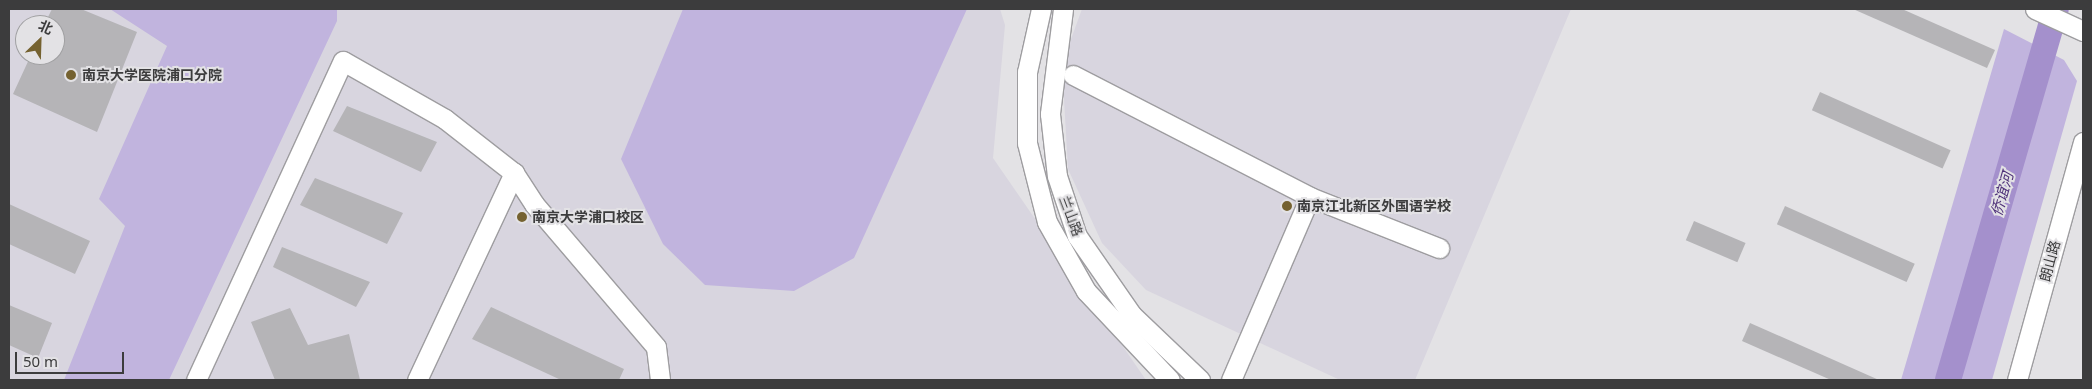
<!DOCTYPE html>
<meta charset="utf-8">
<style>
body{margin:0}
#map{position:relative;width:2092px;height:389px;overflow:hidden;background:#e3e2e5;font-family:"Noto Sans","Noto Sans SC",sans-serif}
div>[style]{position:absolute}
.built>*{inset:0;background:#d8d5df}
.green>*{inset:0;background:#c1b4de}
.river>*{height:26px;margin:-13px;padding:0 13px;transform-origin:13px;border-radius:13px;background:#a490cc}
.building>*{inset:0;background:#b5b4b7;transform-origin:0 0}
.roads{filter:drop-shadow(1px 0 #9e9da0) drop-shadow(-1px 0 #9e9da0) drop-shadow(0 1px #9e9da0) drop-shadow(0 -1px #9e9da0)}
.minor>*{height:19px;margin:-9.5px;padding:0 9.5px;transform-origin:9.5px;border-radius:9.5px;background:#fff}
.dots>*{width:14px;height:14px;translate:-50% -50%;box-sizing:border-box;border:2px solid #e3e2e5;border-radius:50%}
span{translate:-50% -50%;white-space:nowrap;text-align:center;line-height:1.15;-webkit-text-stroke:4px #e3e2e5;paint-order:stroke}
.poi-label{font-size:14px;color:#3c3c3d;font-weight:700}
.left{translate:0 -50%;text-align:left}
.street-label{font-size:14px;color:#3c3c3d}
.water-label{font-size:15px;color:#4e3179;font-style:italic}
.frame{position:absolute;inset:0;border:10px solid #3c3c3d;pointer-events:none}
.north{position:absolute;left:15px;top:15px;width:50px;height:50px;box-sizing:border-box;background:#e3e2e5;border:1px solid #a0a0a2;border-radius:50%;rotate:24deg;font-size:14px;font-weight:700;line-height:20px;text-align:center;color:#3c3c3d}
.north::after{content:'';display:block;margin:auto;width:18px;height:22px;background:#756230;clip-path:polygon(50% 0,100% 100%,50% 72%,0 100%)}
.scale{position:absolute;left:15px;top:352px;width:109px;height:22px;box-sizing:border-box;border:2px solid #3c3c3d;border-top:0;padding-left:6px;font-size:15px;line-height:18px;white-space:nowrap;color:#3c3c3d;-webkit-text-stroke:4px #e3e2e5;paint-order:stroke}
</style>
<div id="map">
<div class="built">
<div style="clip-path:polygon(evenodd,9px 9px,1000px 9px,1005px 25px,993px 158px,1146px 380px,9px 380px,9px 9px,25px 25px,55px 25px,55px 55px,25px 55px,25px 25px)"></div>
<div style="clip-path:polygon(1082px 9px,1571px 9px,1415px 380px,1340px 380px,1146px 290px,1102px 243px,1068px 169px,1062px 64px)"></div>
</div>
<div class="green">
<div style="clip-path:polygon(110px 9px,337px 9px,337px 21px,169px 380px,64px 380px,125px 226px,99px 199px,167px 46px)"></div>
<div style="clip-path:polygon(683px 9px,967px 9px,854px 258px,794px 291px,705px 285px,663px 244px,621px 159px)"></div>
<div style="clip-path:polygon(2004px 29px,2064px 60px,2077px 81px,1992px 380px,1901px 380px)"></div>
</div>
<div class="river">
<div style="left:1948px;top:380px;width:386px;rotate:-73.8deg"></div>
</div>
<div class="building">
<div style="clip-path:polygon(52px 9px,81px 9px,137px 32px,97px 132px,13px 94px,31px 55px,55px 55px,55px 25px,44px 25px)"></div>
<div style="clip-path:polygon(1853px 9px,1902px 9px,1995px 50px,1987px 68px)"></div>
<div style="left:1820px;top:92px;width:143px;height:20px;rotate:24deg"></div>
<div style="clip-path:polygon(347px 106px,437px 142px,421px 172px,333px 131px)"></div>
<div style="clip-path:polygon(315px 178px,403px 213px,387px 244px,300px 205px)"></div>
<div style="clip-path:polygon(9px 204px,90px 241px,75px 274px,9px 244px)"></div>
<div style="left:1785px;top:206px;width:142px;height:20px;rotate:24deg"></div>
<div style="left:1694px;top:221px;width:56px;height:21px;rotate:23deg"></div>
<div style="clip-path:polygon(282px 247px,370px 282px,356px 307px,273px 267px)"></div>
<div style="clip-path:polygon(9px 305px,52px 323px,38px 358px,9px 345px)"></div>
<div style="clip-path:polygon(491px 307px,624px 369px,619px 380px,561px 380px,472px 339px)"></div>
<div style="clip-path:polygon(290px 308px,308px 345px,349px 334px,360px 380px,275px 380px,251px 322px)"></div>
<div style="clip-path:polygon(1750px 323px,1879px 380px,1831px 380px,1742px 341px)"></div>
</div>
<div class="roads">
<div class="minor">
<div style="left:1041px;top:9px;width:65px;rotate:102.5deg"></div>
<div style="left:1027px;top:72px;width:71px;rotate:90deg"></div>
<div style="left:1027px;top:143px;width:81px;rotate:75.8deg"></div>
<div style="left:1047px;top:222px;width:79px;rotate:60.5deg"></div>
<div style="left:1086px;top:291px;width:122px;rotate:46.7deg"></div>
<div style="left:1063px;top:9px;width:106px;rotate:97.1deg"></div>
<div style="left:1050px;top:114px;width:62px;rotate:83.6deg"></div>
<div style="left:1057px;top:176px;width:63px;rotate:71.6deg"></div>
<div style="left:1077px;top:236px;width:96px;rotate:55.2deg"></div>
<div style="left:1132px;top:315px;width:94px;rotate:43.7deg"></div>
<div style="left:2035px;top:9px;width:53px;rotate:24.6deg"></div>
<div style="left:1073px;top:75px;width:267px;rotate:27.2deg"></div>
<div style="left:1310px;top:197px;width:139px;rotate:21.6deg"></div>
<div style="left:196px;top:380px;width:351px;rotate:-65.3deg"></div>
<div style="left:343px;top:61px;width:117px;rotate:29.6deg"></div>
<div style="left:445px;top:119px;width:88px;rotate:38deg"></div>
<div style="left:514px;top:173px;width:37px;rotate:57deg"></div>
<div style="left:534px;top:204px;width:188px;rotate:49.5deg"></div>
<div style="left:656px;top:347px;width:33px;rotate:83deg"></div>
<div style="left:417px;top:380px;width:229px;rotate:-64.9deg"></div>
<div style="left:1231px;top:380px;width:199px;rotate:-66.7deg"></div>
<div style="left:2017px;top:380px;width:247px;rotate:-74.5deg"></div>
</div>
</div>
<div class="dots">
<div style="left:71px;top:75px;background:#756230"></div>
<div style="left:1287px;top:206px;background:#756230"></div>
<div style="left:522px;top:217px;background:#756230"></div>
</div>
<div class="poi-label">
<span class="left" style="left:82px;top:75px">南京大学医院浦口分院</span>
<span class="left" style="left:1297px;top:206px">南京江北新区外国语学校</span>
<span class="left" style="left:532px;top:217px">南京大学浦口校区</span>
</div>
<div class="street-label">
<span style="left:1071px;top:216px;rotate:69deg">兰山路</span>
<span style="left:2050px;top:261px;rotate:-75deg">朗山路</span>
</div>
<div class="water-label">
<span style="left:2002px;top:194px;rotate:-74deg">侨谊河</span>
</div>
<div class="frame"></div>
<div class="north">北</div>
<div class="scale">50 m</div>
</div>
